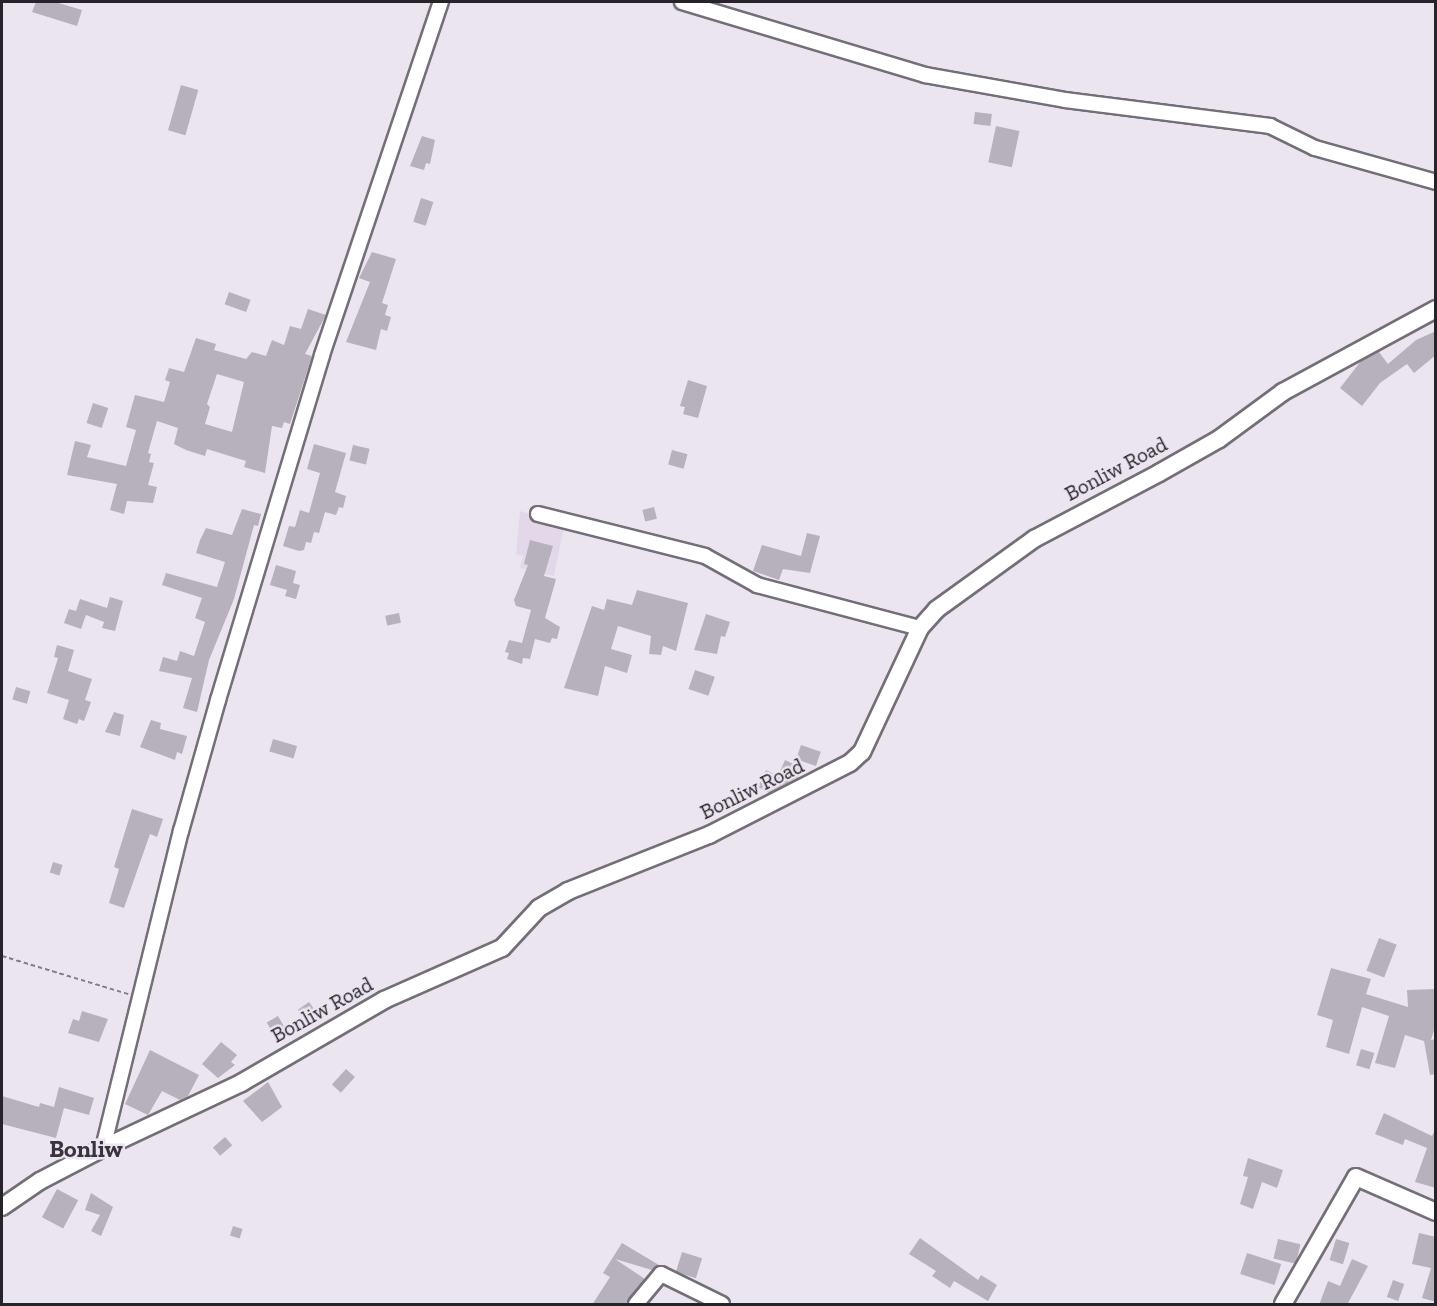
<!DOCTYPE html>
<style>
body{margin:0}
#map{position:relative;width:1437px;height:1306px;overflow:hidden;background:#ebe5f0;font-family:"Zilla Slab",serif}
div>[style]{position:absolute}
.built>*{inset:0;background:#e2d8e9}
.building>*{inset:0;background:#b7b1bc;transform-origin:0 0}
.path>*{height:2px;margin-top:-1px;transform-origin:0;background:repeating-linear-gradient(90deg,#827e85 0 4.5px,transparent 0 7.5px)}
.roads{filter:drop-shadow(2px 0 #746e78) drop-shadow(-2px 0 #746e78) drop-shadow(0 2px #746e78) drop-shadow(0 -2px #746e78)}
.minor>*{height:14px;margin:-7px;padding:0 7px;transform-origin:7px;border-radius:7px;background:#fff}
.tertiary>*{height:16px;margin:-8px;padding:0 8px;transform-origin:8px;border-radius:8px;background:#fff}
span{translate:-50% -50%;white-space:nowrap;text-align:center;line-height:1.15;-webkit-text-stroke:5px #ebe5f0;paint-order:stroke}
.street-label{font-size:21px;color:#262428}
.quarter-label{font-size:24px;color:#38333c;font-weight:700}
.frame{position:absolute;inset:0;border:3px solid #262428;pointer-events:none}
</style>
<div id="map">
<div class="built">
<div style="clip-path:polygon(520px 511px,565px 523px,554px 576px,520px 568px,523px 556px,516px 554px)"></div>
</div>
<div class="building">
<div style="clip-path:polygon(36px 2px,55px 2px,82px 10px,77px 26px,32px 12px)"></div>
<div style="left:181px;top:85px;width:18px;height:47px;rotate:16deg"></div>
<div style="left:975px;top:112px;width:17px;height:12px;rotate:7deg"></div>
<div style="left:996px;top:126px;width:24px;height:37px;rotate:12deg"></div>
<div style="clip-path:polygon(422px 136px,435px 140px,430px 164px,426px 163px,424px 170px,410px 166px)"></div>
<div style="left:421px;top:198px;width:13px;height:25px;rotate:18deg"></div>
<div style="clip-path:polygon(372px 252px,396px 259px,382px 303px,388px 305px,385px 315px,391px 317px,387px 331px,381px 329px,376px 350px,346px 342px,370px 282px,359px 278px)"></div>
<div style="left:229px;top:292px;width:23px;height:13px;rotate:20deg"></div>
<div style="clip-path:polygon(evenodd,308px 309px,326px 315px,305px 354px,312px 356px,290px 424px,284px 422px,282px 428px,272px 426px,265px 473px,244px 467px,246px 461px,207px 449px,205px 456px,186px 450px,174px 444px,178px 428px,157px 421px,148px 453px,151px 454px,149px 462px,154px 463px,148px 485px,157px 487px,153px 503px,127px 501px,124px 514px,110px 510px,117px 484px,67px 475px,75px 441px,91px 445px,87px 457px,126px 466px,136px 430px,126px 427px,135px 395px,164px 402px,170px 382px,165px 380px,169px 368px,184px 372px,196px 338px,216px 344px,214px 350px,246px 359px,252px 352px,266px 356px,272px 340px,284px 345px,290px 326px,301px 329px,308px 309px,217px 374px,244px 382px,232px 432px,205px 424px,210px 407px,207px 404px,217px 374px)"></div>
<div style="clip-path:polygon(1436px 331px,1436px 355px,1414px 373px,1407px 364px,1380px 383px,1362px 406px,1340px 388px,1361px 361px,1379px 352px,1388px 364px,1416px 340px)"></div>
<div style="clip-path:polygon(688px 380px,707px 386px,698px 418px,683px 414px,685px 407px,680px 406px)"></div>
<div style="left:93px;top:403px;width:16px;height:21px;rotate:18deg"></div>
<div style="clip-path:polygon(314px 444px,346px 453px,335px 492px,346px 496px,343px 508px,339px 507px,336px 515px,325px 512px,319px 533px,314px 532px,311px 543px,306px 542px,304px 550px,299px 551px,283px 546px,289px 526px,295px 527px,300px 510px,309px 513px,320px 473px,307px 469px)"></div>
<div style="left:353px;top:445px;width:17px;height:16px;rotate:13deg"></div>
<div style="left:672px;top:450px;width:16px;height:15px;rotate:15deg"></div>
<div style="left:654px;top:507px;width:12px;height:12px;rotate:76deg"></div>
<div style="clip-path:polygon(242px 509px,261px 514px,258px 526px,254px 525px,234px 599px,209px 660px,197px 712px,183px 708px,192px 678px,159px 671px,163px 657px,177px 661px,180px 651px,194px 656px,205px 622px,195px 618px,202px 598px,162px 585px,166px 573px,217px 587px,225px 562px,196px 553px,200px 540px,206px 528px,232px 535px)"></div>
<div style="clip-path:polygon(807px 533px,820px 536px,810px 573px,783px 569px,779px 580px,753px 571px,762px 545px,801px 556px)"></div>
<div style="clip-path:polygon(530px 540px,553px 546px,544px 576px,556px 579px,545px 618px,560px 627px,557px 639px,552px 638px,550px 643px,535px 639px,530px 659px,523px 658px,522px 664px,507px 659px,509px 653px,505px 652px,509px 640px,522px 643px,531px 610px,516px 606px,514px 600px,528px 565px,524px 564px)"></div>
<div style="clip-path:polygon(276px 565px,296px 571px,293px 583px,300px 585px,296px 599px,285px 596px,287px 590px,270px 585px)"></div>
<div style="clip-path:polygon(637px 590px,688px 603px,676px 651px,663px 646px,661px 655px,649px 654px,651px 636px,618px 626px,611px 649px,632px 655px,627px 673px,605px 666px,598px 696px,564px 688px,592px 606px,604px 610px,607px 599px,632px 605px)"></div>
<div style="clip-path:polygon(110px 597px,123px 601px,115px 631px,102px 628px,104px 622px,86px 615px,81px 629px,64px 623px,69px 609px,76px 611px,80px 599px,107px 608px)"></div>
<div style="left:399px;top:613px;width:10px;height:14px;rotate:79deg"></div>
<div style="clip-path:polygon(706px 614px,730px 622px,725px 637px,721px 636px,717px 654px,694px 650px)"></div>
<div style="clip-path:polygon(57px 645px,74px 650px,68px 671px,92px 679px,85px 700px,91px 702px,84px 721px,79px 719px,77px 724px,63px 719px,69px 700px,47px 693px,58px 658px,54px 657px)"></div>
<div style="left:695px;top:670px;width:21px;height:20px;rotate:19deg"></div>
<div style="left:16px;top:687px;width:15px;height:13px;rotate:16deg"></div>
<div style="clip-path:polygon(114px 712px,124px 715px,120px 736px,105px 732px)"></div>
<div style="clip-path:polygon(151px 720px,161px 723px,160px 729px,187px 736px,182px 754px,177px 752px,175px 760px,140px 747px)"></div>
<div style="left:273px;top:739px;width:25px;height:13px;rotate:16deg"></div>
<div style="left:801px;top:745px;width:21px;height:15px;rotate:19deg"></div>
<div style="clip-path:polygon(785px 760px,802px 768px,797px 778px,769px 793px,758px 787px,766px 770px,778px 776px)"></div>
<div style="clip-path:polygon(132px 809px,163px 819px,157px 837px,150px 834px,124px 908px,109px 903px,119px 869px,114px 867px)"></div>
<div style="left:53px;top:862px;width:10px;height:11px;rotate:17deg"></div>
<div style="left:1379px;top:938px;width:19px;height:35px;rotate:21deg"></div>
<div style="clip-path:polygon(1331px 968px,1371px 979px,1366px 994px,1408px 1007px,1407px 990px,1436px 989px,1436px 1024px,1431px 1040px,1436px 1039px,1436px 1074px,1430px 1075px,1424px 1041px,1405px 1035px,1395px 1068px,1375px 1063px,1389px 1016px,1362px 1007px,1349px 1054px,1326px 1047px,1333px 1020px,1317px 1015px)"></div>
<div style="left:309px;top:1002px;width:19px;height:14px;rotate:55deg"></div>
<div style="clip-path:polygon(82px 1011px,108px 1019px,99px 1042px,68px 1033px,73px 1019px,79px 1021px)"></div>
<div style="left:278px;top:1016px;width:16px;height:13px;rotate:60deg"></div>
<div style="clip-path:polygon(221px 1042px,237px 1055px,231px 1062px,235px 1065px,218px 1078px,202px 1064px)"></div>
<div style="left:1361px;top:1049px;width:14px;height:17px;rotate:17deg"></div>
<div style="clip-path:polygon(150px 1050px,199px 1075px,188px 1096px,180px 1100px,162px 1091px,148px 1115px,125px 1104px)"></div>
<div style="left:346px;top:1069px;width:12px;height:21px;rotate:42deg"></div>
<div style="clip-path:polygon(268px 1082px,282px 1107px,262px 1122px,243px 1101px)"></div>
<div style="clip-path:polygon(59px 1087px,94px 1098px,89px 1115px,64px 1108px,56px 1138px,2px 1124px,2px 1096px,39px 1107px,40px 1103px,54px 1107px)"></div>
<div style="clip-path:polygon(1384px 1113px,1432px 1136px,1436px 1128px,1436px 1188px,1415px 1182px,1427px 1148px,1405px 1139px,1403px 1145px,1375px 1134px)"></div>
<div style="left:225px;top:1137px;width:11px;height:16px;rotate:49deg"></div>
<div style="clip-path:polygon(1248px 1158px,1283px 1170px,1277px 1188px,1262px 1182px,1253px 1209px,1240px 1204px,1248px 1177px,1243px 1176px)"></div>
<div style="left:57px;top:1189px;width:24px;height:32px;rotate:28deg"></div>
<div style="clip-path:polygon(91px 1193px,113px 1207px,101px 1236px,91px 1231px,100px 1215px,85px 1210px)"></div>
<div style="left:233px;top:1226px;width:10px;height:10px;rotate:17deg"></div>
<div style="clip-path:polygon(1419px 1233px,1436px 1237px,1436px 1302px,1422px 1298px,1431px 1268px,1412px 1264px)"></div>
<div style="clip-path:polygon(920px 1238px,978px 1280px,981px 1275px,997px 1285px,988px 1301px,954px 1281px,950px 1288px,932px 1276px,936px 1271px,909px 1254px)"></div>
<div style="left:1278px;top:1239px;width:23px;height:20px;rotate:13deg"></div>
<div style="left:1336px;top:1239px;width:14px;height:22px;rotate:17deg"></div>
<div style="clip-path:polygon(622px 1243px,659px 1265px,652px 1270px,615px 1259px,645px 1279px,625px 1305px,592px 1305px,610px 1277px,603px 1273px)"></div>
<div style="left:682px;top:1252px;width:21px;height:21px;rotate:17deg"></div>
<div style="left:1247px;top:1253px;width:36px;height:22px;rotate:18deg"></div>
<div style="clip-path:polygon(1352px 1259px,1368px 1266px,1347px 1305px,1319px 1305px,1328px 1281px,1340px 1286px)"></div>
<div style="left:1393px;top:1280px;width:12px;height:18px;rotate:20deg"></div>
</div>
<div class="path">
<div style="left:2px;top:956px;width:132px;rotate:16.8deg"></div>
</div>
<div class="roads">
<div class="minor">
<div style="left:682px;top:2px;width:254px;rotate:16.7deg"></div>
<div style="left:925px;top:75px;width:142px;rotate:10.1deg"></div>
<div style="left:1065px;top:100px;width:207px;rotate:7.2deg"></div>
<div style="left:1270px;top:126px;width:50px;rotate:26.1deg"></div>
<div style="left:1315px;top:148px;width:126px;rotate:15.7deg"></div>
<div style="left:538px;top:514px;width:172px;rotate:14.1deg"></div>
<div style="left:705px;top:556px;width:60px;rotate:29.1deg"></div>
<div style="left:757px;top:585px;width:169px;rotate:14.8deg"></div>
<div style="left:103px;top:1148px;width:326px;rotate:-76.2deg"></div>
<div style="left:181px;top:831px;width:136px;rotate:-74.2deg"></div>
<div style="left:218px;top:700px;width:360px;rotate:-73.2deg"></div>
<div style="left:322px;top:355px;width:373px;rotate:-71.4deg"></div>
<div style="left:636px;top:1304px;width:39px;rotate:-50deg"></div>
<div style="left:661px;top:1274px;width:68px;rotate:26.2deg"></div>
</div>
<div class="tertiary">
<div style="left:2px;top:1207px;width:46px;rotate:-34.4deg"></div>
<div style="left:40px;top:1181px;width:71px;rotate:-27.6deg"></div>
<div style="left:103px;top:1148px;width:153px;rotate:-25.2deg"></div>
<div style="left:241px;top:1083px;width:165px;rotate:-30.1deg"></div>
<div style="left:384px;top:1000px;width:129px;rotate:-23.8deg"></div>
<div style="left:502px;top:948px;width:54px;rotate:-47.2deg"></div>
<div style="left:539px;top:908px;width:34px;rotate:-30deg"></div>
<div style="left:568px;top:891px;width:152px;rotate:-21.7deg"></div>
<div style="left:709px;top:835px;width:158px;rotate:-27.1deg"></div>
<div style="left:850px;top:763px;width:16px;rotate:-43deg"></div>
<div style="left:862px;top:752px;width:137px;rotate:-64.9deg"></div>
<div style="left:920px;top:628px;width:25px;rotate:-48deg"></div>
<div style="left:937px;top:609px;width:120px;rotate:-35.8deg"></div>
<div style="left:1034px;top:539px;width:141px;rotate:-27.8deg"></div>
<div style="left:1159px;top:473px;width:69px;rotate:-29.5deg"></div>
<div style="left:1219px;top:439px;width:79px;rotate:-36.3deg"></div>
<div style="left:1283px;top:392px;width:174px;rotate:-28.5deg"></div>
<div style="left:1283px;top:1304px;width:146px;rotate:-60.1deg"></div>
<div style="left:1356px;top:1177px;width:87px;rotate:23.6deg"></div>
</div>
</div>
<div class="street-label">
<span style="left:1116px;top:469px;rotate:-28deg">Bonliw Road</span>
<span style="left:752px;top:789px;rotate:-26deg">Bonliw Road</span>
<span style="left:322px;top:1010px;rotate:-29deg">Bonliw Road</span>
</div>
<div class="quarter-label">
<span style="left:86px;top:1149px">Bonliw</span>
</div>
<div class="frame"></div>
</div>
